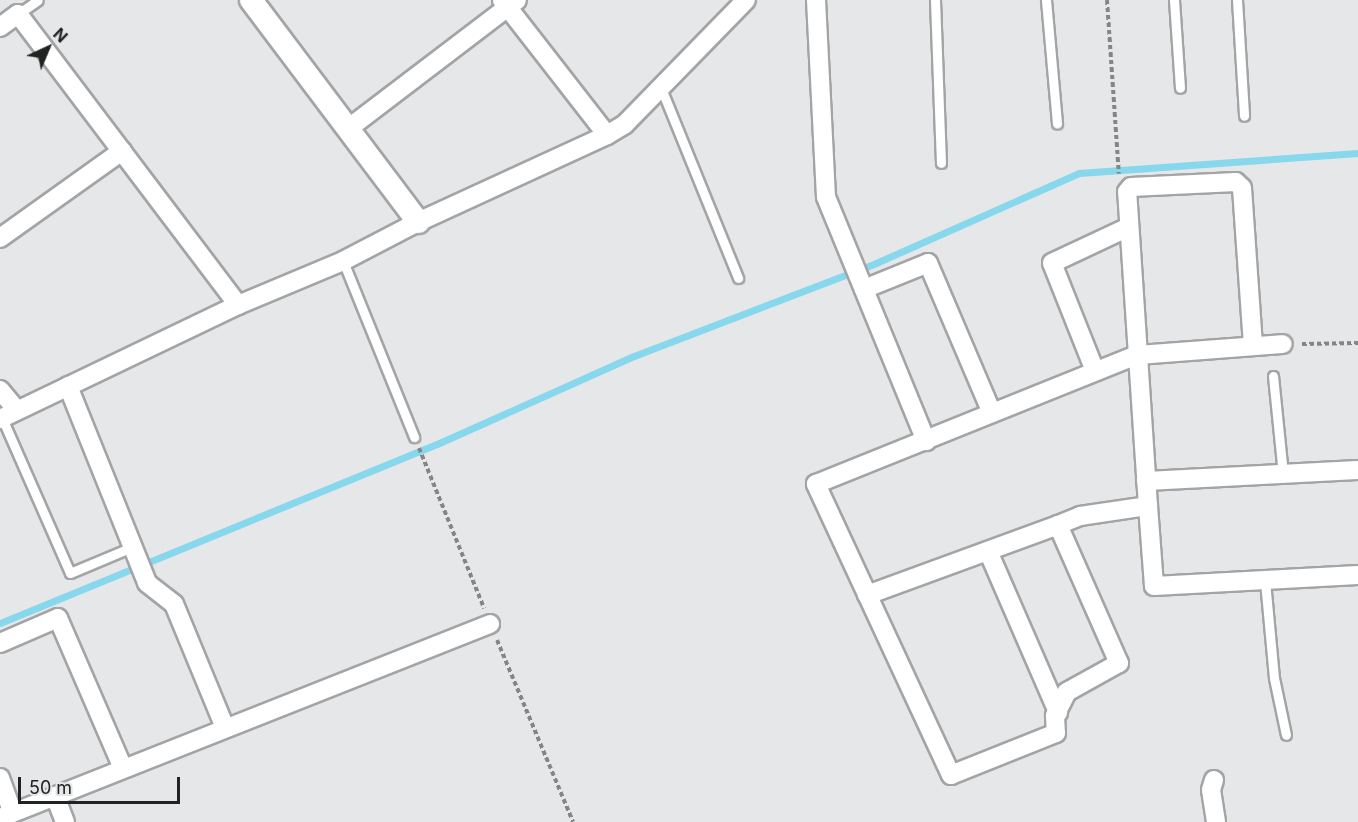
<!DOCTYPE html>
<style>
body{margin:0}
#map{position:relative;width:1358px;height:822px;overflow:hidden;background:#e5e7e8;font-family:Inter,sans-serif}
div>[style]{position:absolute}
.stream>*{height:7px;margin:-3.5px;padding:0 3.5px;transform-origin:3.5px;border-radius:3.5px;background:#87d7ed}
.path>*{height:4px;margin-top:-2px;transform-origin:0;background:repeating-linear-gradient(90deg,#848686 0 4.5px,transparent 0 7.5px)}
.roads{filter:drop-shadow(2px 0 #a3a4a6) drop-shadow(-2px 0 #a3a4a6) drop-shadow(0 2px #a3a4a6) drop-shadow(0 -2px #a3a4a6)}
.service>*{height:9px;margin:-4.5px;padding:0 4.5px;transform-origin:4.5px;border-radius:4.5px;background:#fff}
.minor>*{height:18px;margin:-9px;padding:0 9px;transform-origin:9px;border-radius:9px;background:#fff}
.tertiary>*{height:22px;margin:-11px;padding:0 11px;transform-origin:11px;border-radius:11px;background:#fff}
span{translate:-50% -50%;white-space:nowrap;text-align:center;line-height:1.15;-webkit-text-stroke:4.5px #e5e7e8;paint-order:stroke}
.north{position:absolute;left:18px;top:18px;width:60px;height:60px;-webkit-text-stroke:4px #e5e7e8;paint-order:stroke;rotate:44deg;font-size:16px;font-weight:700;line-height:24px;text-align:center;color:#212222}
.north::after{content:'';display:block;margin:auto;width:21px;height:27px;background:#212222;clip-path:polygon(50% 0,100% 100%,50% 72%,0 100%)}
.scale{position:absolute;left:18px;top:777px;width:162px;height:27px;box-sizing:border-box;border:3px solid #212222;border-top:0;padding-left:8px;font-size:18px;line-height:21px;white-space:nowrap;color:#212222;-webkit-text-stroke:4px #e5e7e8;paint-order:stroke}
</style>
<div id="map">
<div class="stream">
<div style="left:0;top:623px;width:472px;rotate:-22.3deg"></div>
<div style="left:437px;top:444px;width:216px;rotate:-24.1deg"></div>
<div style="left:634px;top:356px;width:259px;rotate:-21deg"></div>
<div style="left:876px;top:263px;width:222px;rotate:-23.9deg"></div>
<div style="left:1079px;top:173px;width:280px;rotate:-4.1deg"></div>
</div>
<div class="path">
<div style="left:1107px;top:0;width:174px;rotate:86.1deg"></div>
<div style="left:1302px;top:344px;width:56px;rotate:-1deg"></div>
<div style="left:419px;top:448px;width:173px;rotate:67.9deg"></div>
<div style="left:497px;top:640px;width:197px;rotate:67.3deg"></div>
</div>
<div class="roads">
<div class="service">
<div style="left:935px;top:0;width:163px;rotate:87.9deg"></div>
<div style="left:1046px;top:0;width:124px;rotate:84.9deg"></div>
<div style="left:1174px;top:0;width:88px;rotate:86.1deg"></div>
<div style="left:1237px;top:0;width:116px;rotate:86.5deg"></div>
<div style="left:18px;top:14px;width:24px;rotate:-35deg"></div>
<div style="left:661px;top:88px;width:205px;rotate:67.9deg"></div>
<div style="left:343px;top:261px;width:190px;rotate:68deg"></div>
<div style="left:1273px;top:376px;width:99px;rotate:84.2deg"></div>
<div style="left:2px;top:418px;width:169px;rotate:66.3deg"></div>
<div style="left:70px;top:573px;width:67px;rotate:-22.8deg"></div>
<div style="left:1265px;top:581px;width:97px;rotate:84.7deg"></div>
<div style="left:1274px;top:678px;width:58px;rotate:78.1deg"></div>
</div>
<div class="minor">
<div style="left:502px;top:0;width:171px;rotate:52.1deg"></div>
<div style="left:816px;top:0;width:197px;rotate:87.1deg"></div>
<div style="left:826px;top:197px;width:264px;rotate:67.7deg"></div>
<div style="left:0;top:27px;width:22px;rotate:-36deg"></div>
<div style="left:18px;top:14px;width:365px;rotate:52.9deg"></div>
<div style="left:349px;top:128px;width:211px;rotate:-37.3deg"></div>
<div style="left:0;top:238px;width:150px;rotate:-35.5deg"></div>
<div style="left:864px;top:289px;width:69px;rotate:-22.1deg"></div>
<div style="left:928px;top:263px;width:163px;rotate:66.9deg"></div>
<div style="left:1095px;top:371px;width:116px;rotate:-111.7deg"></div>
<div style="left:1052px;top:263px;width:85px;rotate:-25.1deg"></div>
<div style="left:68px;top:386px;width:212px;rotate:68.1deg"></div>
<div style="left:147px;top:583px;width:34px;rotate:38deg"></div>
<div style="left:174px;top:604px;width:134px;rotate:67.6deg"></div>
<div style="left:0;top:390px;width:26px;rotate:50deg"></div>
<div style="left:0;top:419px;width:264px;rotate:-25.6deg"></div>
<div style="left:238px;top:305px;width:114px;rotate:-22.7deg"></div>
<div style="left:343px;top:261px;width:85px;rotate:-27.5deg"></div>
<div style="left:418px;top:222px;width:208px;rotate:-24.7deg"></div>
<div style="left:607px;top:135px;width:21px;rotate:-31deg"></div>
<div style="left:625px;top:124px;width:173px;rotate:-45.7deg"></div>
<div style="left:1146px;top:481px;width:212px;rotate:-3deg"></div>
<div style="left:1148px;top:506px;width:80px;rotate:85.7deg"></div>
<div style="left:1154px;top:586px;width:204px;rotate:-3.1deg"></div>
<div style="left:1058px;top:525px;width:24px;rotate:-22deg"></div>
<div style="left:1080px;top:516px;width:69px;rotate:-8.4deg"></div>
<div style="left:1148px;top:506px;width:315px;rotate:-93.8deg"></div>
<div style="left:1127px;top:192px;width:6px;rotate:-51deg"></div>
<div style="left:1131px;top:187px;width:105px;rotate:-2.7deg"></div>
<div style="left:1236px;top:182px;width:8px;rotate:45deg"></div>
<div style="left:1242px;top:188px;width:158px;rotate:86deg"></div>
<div style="left:988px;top:551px;width:176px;rotate:66.5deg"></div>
<div style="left:867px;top:595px;width:203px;rotate:-20.1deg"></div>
<div style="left:1058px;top:525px;width:151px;rotate:66.2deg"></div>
<div style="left:1119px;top:663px;width:60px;rotate:150.9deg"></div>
<div style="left:1067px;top:692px;width:27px;rotate:117deg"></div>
<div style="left:1055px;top:716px;width:17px;rotate:87deg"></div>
<div style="left:1056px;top:733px;width:113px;rotate:158.2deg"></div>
<div style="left:951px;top:775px;width:321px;rotate:-114.9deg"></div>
<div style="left:816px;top:484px;width:346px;rotate:-21.9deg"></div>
<div style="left:1137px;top:355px;width:146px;rotate:-4.3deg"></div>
<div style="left:0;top:643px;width:63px;rotate:-23.3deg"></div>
<div style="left:58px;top:618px;width:163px;rotate:66.6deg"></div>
<div style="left:0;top:778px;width:37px;rotate:70deg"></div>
<div style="left:1214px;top:780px;width:10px;rotate:107deg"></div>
<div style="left:1211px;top:790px;width:32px;rotate:81deg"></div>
<div style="left:55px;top:796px;width:28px;rotate:69deg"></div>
<div style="left:0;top:818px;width:527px;rotate:-21.6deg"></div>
</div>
<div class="tertiary">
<div style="left:251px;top:0;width:278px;rotate:53deg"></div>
</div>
</div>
<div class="north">N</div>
<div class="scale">50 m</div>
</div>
